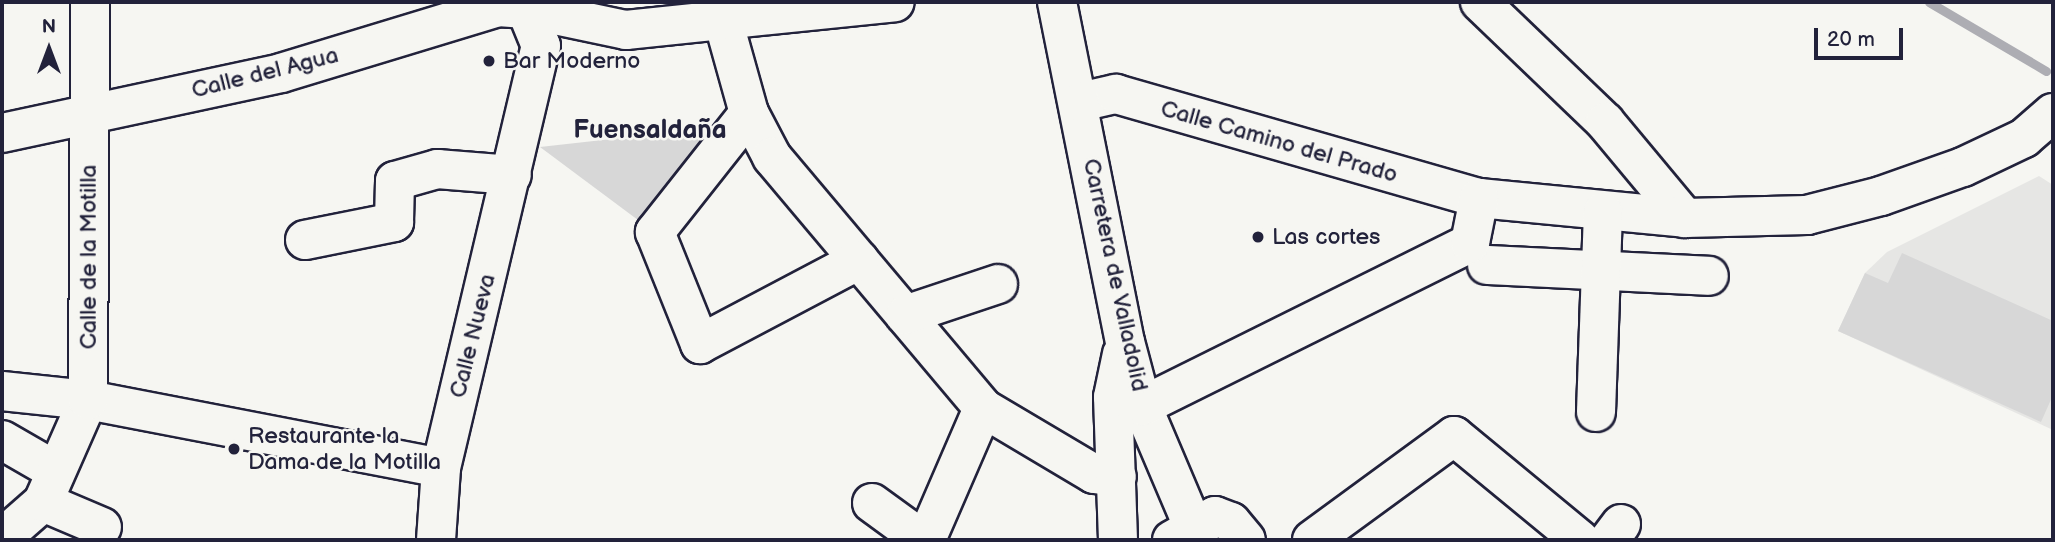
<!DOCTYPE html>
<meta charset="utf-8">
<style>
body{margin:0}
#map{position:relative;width:2055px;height:542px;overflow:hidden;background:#f6f6f2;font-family:"Balsamiq Sans",sans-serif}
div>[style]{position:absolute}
.built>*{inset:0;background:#e6e6e4}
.green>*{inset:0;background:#d7d7d7}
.stream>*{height:9px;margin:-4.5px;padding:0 4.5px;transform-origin:4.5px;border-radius:4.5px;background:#adadb3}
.roads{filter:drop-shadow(2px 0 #22223b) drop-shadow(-2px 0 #22223b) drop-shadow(0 2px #22223b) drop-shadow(0 -2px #22223b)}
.minor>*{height:38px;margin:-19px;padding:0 19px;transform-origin:19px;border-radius:19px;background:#f6f6f2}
.dots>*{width:19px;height:19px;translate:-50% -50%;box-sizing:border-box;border:4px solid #f6f6f2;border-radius:50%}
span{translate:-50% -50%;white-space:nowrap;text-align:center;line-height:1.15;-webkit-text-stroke:5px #f6f6f2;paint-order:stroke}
.poi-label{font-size:23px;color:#22223b}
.left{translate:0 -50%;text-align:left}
.street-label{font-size:23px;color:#22223b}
.quarter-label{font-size:26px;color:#22223b;font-weight:700}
.frame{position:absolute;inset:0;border:4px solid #22223b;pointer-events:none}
.north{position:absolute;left:14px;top:14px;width:70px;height:70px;-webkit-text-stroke:5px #f6f6f2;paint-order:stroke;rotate:0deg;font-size:19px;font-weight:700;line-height:28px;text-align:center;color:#22223b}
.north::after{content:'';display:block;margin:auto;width:24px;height:32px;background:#22223b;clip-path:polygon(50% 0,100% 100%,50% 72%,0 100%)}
.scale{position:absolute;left:1814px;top:28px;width:89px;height:32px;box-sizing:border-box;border:4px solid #22223b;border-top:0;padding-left:9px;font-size:21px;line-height:24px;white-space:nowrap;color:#22223b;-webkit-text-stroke:5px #f6f6f2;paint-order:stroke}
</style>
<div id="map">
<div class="built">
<div style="clip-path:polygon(2039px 176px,2053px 185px,2053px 430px,1838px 331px,1865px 273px,1887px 252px)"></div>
</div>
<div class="green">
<div style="clip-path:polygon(710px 128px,642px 223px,540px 147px)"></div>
<div style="clip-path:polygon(1902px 253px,2053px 321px,2053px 395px,2041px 422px,1838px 331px,1865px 273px,1888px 283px)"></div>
</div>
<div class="stream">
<div style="left:1929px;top:2px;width:136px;rotate:30.5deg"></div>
</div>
<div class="roads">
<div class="minor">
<div style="left:1057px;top:2px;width:347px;rotate:78.7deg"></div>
<div style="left:1125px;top:342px;width:66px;rotate:75.1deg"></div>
<div style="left:1142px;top:406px;width:146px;rotate:67deg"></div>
<div style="left:1480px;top:2px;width:173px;rotate:43.8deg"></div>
<div style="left:1605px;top:122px;width:125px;rotate:50.2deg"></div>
<div style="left:723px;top:20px;width:97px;rotate:74.4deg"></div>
<div style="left:749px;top:113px;width:50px;rotate:62.4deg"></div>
<div style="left:772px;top:157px;width:328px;rotate:49.9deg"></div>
<div style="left:983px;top:408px;width:129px;rotate:30.7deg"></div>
<div style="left:1094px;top:474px;width:23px;rotate:7deg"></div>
<div style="left:1080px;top:102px;width:37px;rotate:-13deg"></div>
<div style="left:1116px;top:94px;width:378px;rotate:16deg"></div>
<div style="left:1479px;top:198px;width:207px;rotate:5.5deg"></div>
<div style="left:1685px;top:218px;width:122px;rotate:-1.4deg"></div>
<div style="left:1807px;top:215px;width:76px;rotate:-14.4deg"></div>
<div style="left:1881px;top:196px;width:87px;rotate:-19.5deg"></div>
<div style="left:1963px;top:167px;width:68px;rotate:-25.4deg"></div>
<div style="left:2024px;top:138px;width:38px;rotate:-41deg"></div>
<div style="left:749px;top:113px;width:152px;rotate:128.3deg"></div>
<div style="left:655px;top:232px;width:121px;rotate:68.1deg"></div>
<div style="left:700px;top:344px;width:180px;rotate:-27.8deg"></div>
<div style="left:2px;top:133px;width:285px;rotate:-12.1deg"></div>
<div style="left:281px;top:73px;width:227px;rotate:-16.9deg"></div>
<div style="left:498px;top:7px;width:28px;rotate:4deg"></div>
<div style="left:526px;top:9px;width:102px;rotate:11.9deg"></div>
<div style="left:626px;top:30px;width:270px;rotate:-5.9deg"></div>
<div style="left:305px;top:240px;width:91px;rotate:-11.4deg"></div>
<div style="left:394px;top:222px;width:41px;rotate:-88.6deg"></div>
<div style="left:395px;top:181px;width:44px;rotate:-15.9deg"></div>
<div style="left:437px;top:169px;width:75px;rotate:4.6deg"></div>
<div style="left:1487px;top:265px;width:222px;rotate:2.8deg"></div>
<div style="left:905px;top:315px;width:98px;rotate:-18.4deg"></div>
<div style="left:2px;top:391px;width:86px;rotate:6deg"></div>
<div style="left:88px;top:400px;width:359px;rotate:10.9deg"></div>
<div style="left:1142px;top:406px;width:366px;rotate:-26.4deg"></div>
<div style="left:1470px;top:243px;width:46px;rotate:-78.7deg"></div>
<div style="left:1596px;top:412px;width:200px;rotate:-88deg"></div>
<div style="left:2px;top:440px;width:62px;rotate:29.9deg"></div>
<div style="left:43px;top:502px;width:64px;rotate:23deg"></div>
<div style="left:872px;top:503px;width:63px;rotate:36deg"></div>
<div style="left:2px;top:538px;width:55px;rotate:-41.3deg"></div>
<div style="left:43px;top:502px;width:111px;rotate:-66.2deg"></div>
<div style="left:88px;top:400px;width:398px;rotate:-89.7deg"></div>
<div style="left:436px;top:540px;width:72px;rotate:-86deg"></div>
<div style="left:441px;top:468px;width:434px;rotate:-76.7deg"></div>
<div style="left:541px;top:46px;width:48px;rotate:-112.2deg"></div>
<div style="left:926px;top:540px;width:144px;rotate:-66.6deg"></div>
<div style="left:1118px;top:540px;width:143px;rotate:-92deg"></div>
<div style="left:1113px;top:397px;width:44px;rotate:-78.2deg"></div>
<div style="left:1172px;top:540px;width:49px;rotate:-29.2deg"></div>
<div style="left:1215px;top:516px;width:17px;rotate:21deg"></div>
<div style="left:1231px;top:522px;width:23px;rotate:50deg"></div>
<div style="left:1312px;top:540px;width:176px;rotate:-36.2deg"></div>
<div style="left:1454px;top:436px;width:163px;rotate:39.5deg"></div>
<div style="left:1609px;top:540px;width:20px;rotate:-53deg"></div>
</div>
</div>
<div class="dots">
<div style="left:489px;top:61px;background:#22223b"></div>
<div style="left:1258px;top:237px;background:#22223b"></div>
<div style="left:234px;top:449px;background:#22223b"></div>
</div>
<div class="poi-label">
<span class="left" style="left:503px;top:61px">Bar Moderno</span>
<span class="left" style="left:1272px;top:237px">Las cortes</span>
<span class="left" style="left:248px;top:449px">Restaurante la<br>Dama de la Motilla</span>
</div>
<div class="street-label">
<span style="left:265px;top:73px;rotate:-14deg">Calle del Agua</span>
<span style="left:1279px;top:142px;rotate:16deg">Calle Camino del Prado</span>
<span style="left:89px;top:257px;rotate:-90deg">Calle de la Motilla</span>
<span style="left:1115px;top:275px;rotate:78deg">Carretera de Valladolid</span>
<span style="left:473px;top:336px;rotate:-76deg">Calle Nueva</span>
</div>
<div class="quarter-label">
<span style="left:650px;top:131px">Fuensaldaña</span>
</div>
<div class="frame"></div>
<div class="north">N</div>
<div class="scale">20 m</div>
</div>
